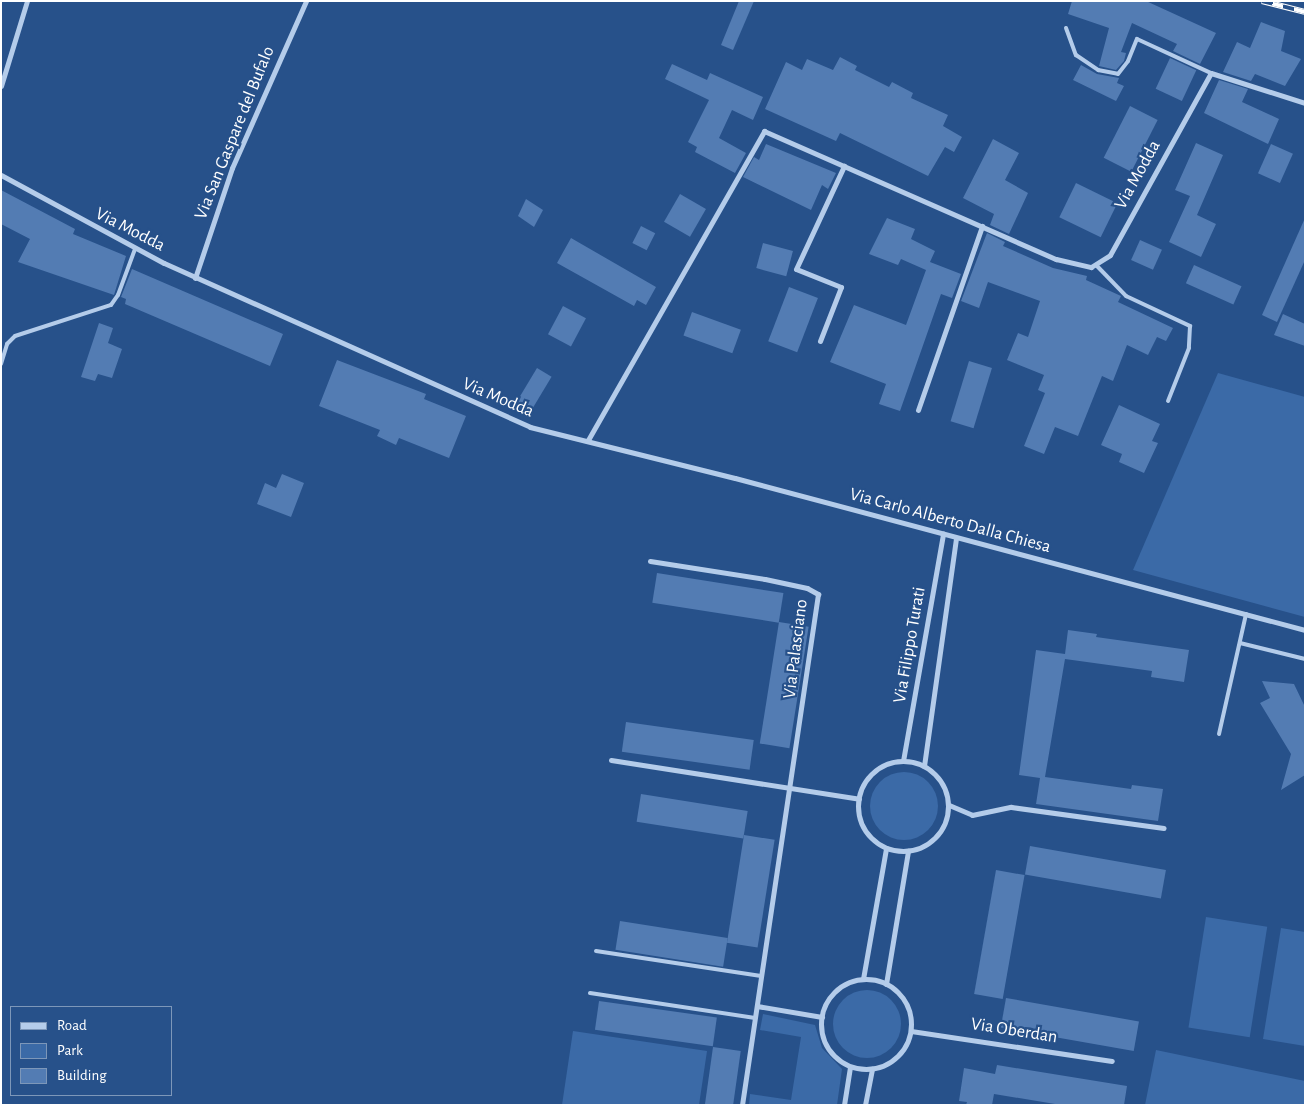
<!DOCTYPE html>
<style>
body{margin:0}
#map{position:relative;width:1306px;height:1106px;overflow:hidden;background:#27518a;font-family:"Alegreya Sans",sans-serif}
div>[style]{position:absolute}
.green>*{inset:0;background:#3b6aa7;transform-origin:0 0}
.round{border-radius:50%}
.building>*{inset:0;background:#537cb3;transform-origin:0 0}
.service>*{height:4px;margin:-2px;padding:0 2px;transform-origin:2px;border-radius:2px;background:#b4ccea}
.minor>*{height:5px;margin:-2.5px;padding:0 2.5px;transform-origin:2.5px;border-radius:2.5px;background:#b4ccea}
.minor>.ring{margin:-2.5px;padding:0;box-sizing:content-box;background:none;border:5px solid #b4ccea;border-radius:50%}
.rail>*{height:5.5px;margin-top:-2.75px;transform-origin:0;background:repeating-linear-gradient(90deg,#27518a 0 11px,#fff 0 22px);box-sizing:border-box;border-block:1px solid #fff}
span{translate:-50% -50%;white-space:nowrap;text-align:center;line-height:1.15;-webkit-text-stroke:4.5px #27518a;paint-order:stroke}
.street-label{font-size:18px;color:#fff}
.frame{position:absolute;inset:0;border:2px solid #fff;pointer-events:none}
.legend{position:absolute;left:10px;top:1006px;width:162px;height:90px;box-sizing:border-box;background:#27518a;border:1px solid #7d97b9;margin:0;padding:6px 9px;list-style:none;font-size:15px;color:#fff}
.legend li{display:flex;align-items:center;gap:10px;height:25px}
.legend b{width:25px;border:1px solid #7d97b9}
</style>
<div id="map">
<div class="green">
<div style="clip-path:polygon(1218px 373px,1305px 397px,1305px 617px,1133px 570px)"></div>
<div class="round" style="left:870px;top:772px;width:68px;height:68px"></div>
<div style="left:1206px;top:917px;width:62px;height:112px;rotate:9deg"></div>
<div style="clip-path:polygon(1281px 928px,1305px 932px,1305px 1046px,1263px 1039px)"></div>
<div class="round" style="left:833px;top:990px;width:68px;height:68px"></div>
<div style="clip-path:polygon(763px 1014px,815px 1025px,822px 1048px,842px 1069px,837px 1105px,749px 1105px,750px 1094px,791px 1100px,801px 1037px,760px 1030px)"></div>
<div style="clip-path:polygon(573px 1031px,707px 1051px,699px 1105px,562px 1105px)"></div>
<div style="clip-path:polygon(1156px 1050px,1305px 1081px,1305px 1105px,1145px 1105px)"></div>
</div>
<div class="building">
<div style="clip-path:polygon(739px 1px,754px 1px,733px 50px,721px 45px)"></div>
<div style="clip-path:polygon(1072px 1px,1146px 1px,1216px 33px,1200px 64px,1173px 51px,1177px 44px,1132px 23px,1121px 52px,1126px 53px,1124px 61px,1116px 70px,1099px 66px,1109px 28px,1068px 14px)"></div>
<div style="clip-path:polygon(1261px 22px,1285px 31px,1281px 51px,1301px 59px,1285px 86px,1255px 74px,1251px 81px,1223px 72px,1237px 42px,1250px 48px)"></div>
<div style="clip-path:polygon(840px 57px,857px 66px,855px 70px,889px 87px,892px 82px,913px 93px,911px 98px,948px 115px,943px 126px,962px 137px,954px 152px,945px 147px,928px 176px,840px 133px,836px 141px,765px 109px,786px 62px,802px 70px,807px 59px,833px 70px)"></div>
<div style="left:1170px;top:58px;width:29px;height:34px;rotate:25deg"></div>
<div style="clip-path:polygon(672px 64px,707px 80px,710px 73px,763px 97px,753px 120px,732px 110px,719px 138px,746px 153px,735px 173px,695px 152px,697px 147px,688px 142px,709px 100px,665px 79px)"></div>
<div style="clip-path:polygon(1081px 65px,1097px 74px,1119px 78px,1117px 83px,1124px 86px,1116px 101px,1073px 80px)"></div>
<div style="clip-path:polygon(1219px 80px,1248px 89px,1242px 102px,1279px 119px,1268px 144px,1204px 113px)"></div>
<div style="left:1130px;top:106px;width:31px;height:58px;rotate:27deg"></div>
<div style="clip-path:polygon(993px 139px,1019px 153px,1005px 180px,1028px 193px,1009px 234px,990px 225px,994px 214px,963px 198px)"></div>
<div style="clip-path:polygon(1196px 143px,1223px 155px,1197px 215px,1216px 224px,1201px 257px,1169px 242px,1190px 196px,1175px 190px)"></div>
<div style="clip-path:polygon(766px 144px,836px 173px,828px 189px,822px 185px,811px 210px,743px 177px,754px 157px,759px 160px)"></div>
<div style="left:1271px;top:144px;width:24px;height:32px;rotate:24deg"></div>
<div style="left:1076px;top:183px;width:46px;height:38px;rotate:26deg"></div>
<div style="clip-path:polygon(1px 190px,75px 229px,73px 234px,126px 256px,114px 295px,18px 262px,30px 239px,1px 224px)"></div>
<div style="left:680px;top:194px;width:30px;height:32px;rotate:30deg"></div>
<div style="clip-path:polygon(526px 199px,543px 210px,534px 227px,518px 216px)"></div>
<div style="clip-path:polygon(887px 218px,915px 229px,911px 239px,935px 251px,930px 262px,961px 274px,952px 298px,941px 294px,900px 411px,879px 404px,886px 384px,830px 362px,854px 305px,906px 325px,926px 270px,901px 259px,898px 265px,869px 254px)"></div>
<div style="clip-path:polygon(1305px 218px,1305px 260px,1277px 322px,1262px 315px)"></div>
<div style="left:641px;top:226px;width:16px;height:19px;rotate:27deg"></div>
<div style="clip-path:polygon(987px 233px,1005px 242px,1003px 246px,1053px 268px,1087px 276px,1086px 280px,1121px 296px,1118px 302px,1173px 328px,1166px 341px,1157px 337px,1148px 355px,1127px 345px,1113px 381px,1102px 376px,1078px 436px,1055px 427px,1044px 454px,1024px 446px,1045px 393px,1038px 390px,1044px 375px,1007px 360px,1018px 333px,1028px 337px,1040px 301px,988px 282px,979px 308px,961px 301px)"></div>
<div style="clip-path:polygon(571px 238px,656px 287px,646px 305px,637px 300px,634px 306px,557px 263px)"></div>
<div style="left:1140px;top:240px;width:24px;height:22px;rotate:24deg"></div>
<div style="left:763px;top:243px;width:31px;height:26px;rotate:15deg"></div>
<div style="left:1194px;top:265px;width:52px;height:20px;rotate:24deg"></div>
<div style="clip-path:polygon(132px 269px,283px 334px,270px 366px,125px 304px,126px 299px,121px 297px)"></div>
<div style="left:789px;top:287px;width:31px;height:58px;rotate:21deg"></div>
<div style="left:563px;top:306px;width:26px;height:32px;rotate:28deg"></div>
<div style="left:692px;top:312px;width:52px;height:25px;rotate:20deg"></div>
<div style="clip-path:polygon(1283px 314px,1305px 324px,1305px 346px,1274px 335px)"></div>
<div style="clip-path:polygon(99px 323px,113px 328px,108px 343px,122px 349px,112px 378px,98px 374px,95px 381px,81px 377px)"></div>
<div style="clip-path:polygon(337px 360px,426px 394px,424px 399px,466px 416px,449px 458px,399px 438px,396px 445px,377px 436px,380px 430px,319px 406px)"></div>
<div style="left:969px;top:361px;width:24px;height:63px;rotate:17deg"></div>
<div style="left:537px;top:368px;width:17px;height:42px;rotate:31deg"></div>
<div style="clip-path:polygon(1119px 405px,1160px 424px,1152px 441px,1158px 443px,1144px 473px,1119px 462px,1122px 454px,1101px 445px)"></div>
<div style="clip-path:polygon(282px 474px,304px 483px,291px 517px,257px 504px,265px 483px,276px 488px)"></div>
<div style="left:657px;top:573px;width:128px;height:30px;rotate:9deg"></div>
<div style="left:779px;top:622px;width:30px;height:123px;rotate:9deg"></div>
<div style="clip-path:polygon(1068px 630px,1097px 634px,1096px 637px,1189px 650px,1184px 682px,1151px 677px,1152px 671px,1065px 659px,1045px 777px,1131px 789px,1132px 785px,1163px 789px,1158px 821px,1036px 804px,1040px 778px,1019px 775px,1036px 650px,1065px 654px)"></div>
<div style="clip-path:polygon(1262px 681px,1294px 684px,1305px 707px,1305px 775px,1281px 790px,1291px 754px,1260px 703px,1270px 698px)"></div>
<div style="left:626px;top:722px;width:129px;height:30px;rotate:8deg"></div>
<div style="left:641px;top:794px;width:108px;height:28px;rotate:9deg"></div>
<div style="left:744px;top:835px;width:31px;height:109px;rotate:9deg"></div>
<div style="left:1030px;top:846px;width:138px;height:29px;rotate:10deg"></div>
<div style="left:996px;top:870px;width:29px;height:126px;rotate:10deg"></div>
<div style="left:620px;top:921px;width:109px;height:29px;rotate:9deg"></div>
<div style="left:1006px;top:998px;width:135px;height:30px;rotate:10deg"></div>
<div style="left:599px;top:1001px;width:119px;height:29px;rotate:8deg"></div>
<div style="left:713px;top:1047px;width:28px;height:59px;rotate:8deg"></div>
<div style="clip-path:polygon(997px 1065px,1127px 1086px,1124px 1105px,1061px 1105px,994px 1094px,992px 1105px,966px 1105px,967px 1102px,959px 1101px,964px 1068px,995px 1074px)"></div>
</div>
<div class="service">
<div style="left:1066px;top:28px;width:29px;rotate:70deg"></div>
<div style="left:1076px;top:55px;width:27px;rotate:34deg"></div>
<div style="left:1098px;top:70px;width:20px;rotate:11deg"></div>
<div style="left:1118px;top:74px;width:16px;rotate:-52deg"></div>
<div style="left:1128px;top:61px;width:24px;rotate:-68deg"></div>
<div style="left:1137px;top:39px;width:81px;rotate:24.7deg"></div>
<div style="left:1097px;top:266px;width:42px;rotate:46deg"></div>
<div style="left:1126px;top:296px;width:71px;rotate:25.1deg"></div>
<div style="left:1190px;top:326px;width:22px;rotate:93deg"></div>
<div style="left:1189px;top:348px;width:57px;rotate:111.6deg"></div>
<div style="left:1px;top:364px;width:21px;rotate:-73deg"></div>
<div style="left:7px;top:344px;width:11px;rotate:-45deg"></div>
<div style="left:15px;top:336px;width:101px;rotate:-17.9deg"></div>
<div style="left:111px;top:305px;width:12px;rotate:-55deg"></div>
<div style="left:118px;top:295px;width:49px;rotate:-69.7deg"></div>
<div style="left:1240px;top:643px;width:67px;rotate:13.8deg"></div>
<div style="left:1219px;top:734px;width:123px;rotate:-77.3deg"></div>
<div style="left:596px;top:951px;width:167px;rotate:8.6deg"></div>
<div style="left:590px;top:993px;width:167px;rotate:8.6deg"></div>
</div>
<div class="minor">
<div style="left:1px;top:86px;width:89px;rotate:-73deg"></div>
<div style="left:1px;top:175px;width:185px;rotate:28.4deg"></div>
<div style="left:164px;top:263px;width:401px;rotate:24.1deg"></div>
<div style="left:530px;top:427px;width:211px;rotate:14deg"></div>
<div style="left:735px;top:478px;width:590px;rotate:14.93deg"></div>
<div style="left:195px;top:278px;width:116px;rotate:-71.4deg"></div>
<div style="left:232px;top:168px;width:183px;rotate:-66.1deg"></div>
<div style="left:820px;top:341px;width:58px;rotate:-68.7deg"></div>
<div style="left:841px;top:287px;width:48px;rotate:-158.2deg"></div>
<div style="left:796px;top:269px;width:114px;rotate:-65deg"></div>
<div style="left:918px;top:410px;width:195px;rotate:-70.8deg"></div>
<div style="left:588px;top:440px;width:356px;rotate:-60.3deg"></div>
<div style="left:764px;top:131px;width:319px;rotate:23.7deg"></div>
<div style="left:1056px;top:259px;width:36px;rotate:13deg"></div>
<div style="left:1091px;top:267px;width:22px;rotate:-32deg"></div>
<div style="left:1110px;top:255px;width:208px;rotate:-61deg"></div>
<div style="left:1211px;top:73px;width:99px;rotate:17.7deg"></div>
<div style="left:650px;top:561px;width:116px;rotate:8.9deg"></div>
<div style="left:765px;top:579px;width:43px;rotate:12.1deg"></div>
<div style="left:807px;top:588px;width:13px;rotate:29deg"></div>
<div style="left:818px;top:594px;width:517px;rotate:98.46deg"></div>
<div style="left:611px;top:760px;width:251px;rotate:8.9deg"></div>
<div class="ring" style="left:858px;top:761px;width:85px;height:85px"></div>
<div style="left:903px;top:761px;width:231px;rotate:-80deg"></div>
<div style="left:924px;top:766px;width:230px;rotate:-82deg"></div>
<div style="left:949px;top:805px;width:25px;rotate:23deg"></div>
<div style="left:972px;top:815px;width:40px;rotate:-12deg"></div>
<div style="left:1011px;top:807px;width:154px;rotate:7.8deg"></div>
<div class="ring" style="left:821px;top:979px;width:85px;height:85px"></div>
<div style="left:863px;top:979px;width:133px;rotate:-80deg"></div>
<div style="left:886px;top:984px;width:135px;rotate:-80.6deg"></div>
<div style="left:757px;top:1006px;width:66px;rotate:9.6deg"></div>
<div style="left:911px;top:1031px;width:203px;rotate:8.5deg"></div>
<div style="left:844px;top:1105px;width:38px;rotate:-81deg"></div>
<div style="left:865px;top:1105px;width:37px;rotate:-79deg"></div>
</div>
<div class="rail">
<div style="left:1262px;top:1px;width:44px;rotate:14.3deg"></div>
</div>
<div class="street-label">
<span style="left:235px;top:133px;rotate:-68deg">Via San Gaspare del Bufalo</span>
<span style="left:1138px;top:175px;rotate:-61deg">Via Modda</span>
<span style="left:130px;top:230px;rotate:27deg">Via Modda</span>
<span style="left:498px;top:398px;rotate:23deg">Via Modda</span>
<span style="left:950px;top:521px;rotate:15deg">Via Carlo Alberto Dalla Chiesa</span>
<span style="left:910px;top:645px;rotate:-80deg">Via Filippo Turati</span>
<span style="left:796px;top:649px;rotate:-83deg">Via Palasciano</span>
<span style="left:1014px;top:1031px;rotate:9deg">Via Oberdan</span>
</div>
<div class="frame"></div>
<ul class="legend">
<li><b style="height:6px;background:#b4ccea"></b>Road</li>
<li><b style="height:14px;background:#3b6aa7"></b>Park</li>
<li><b style="height:14px;background:#537cb3"></b>Building</li>
</ul>
</div>
